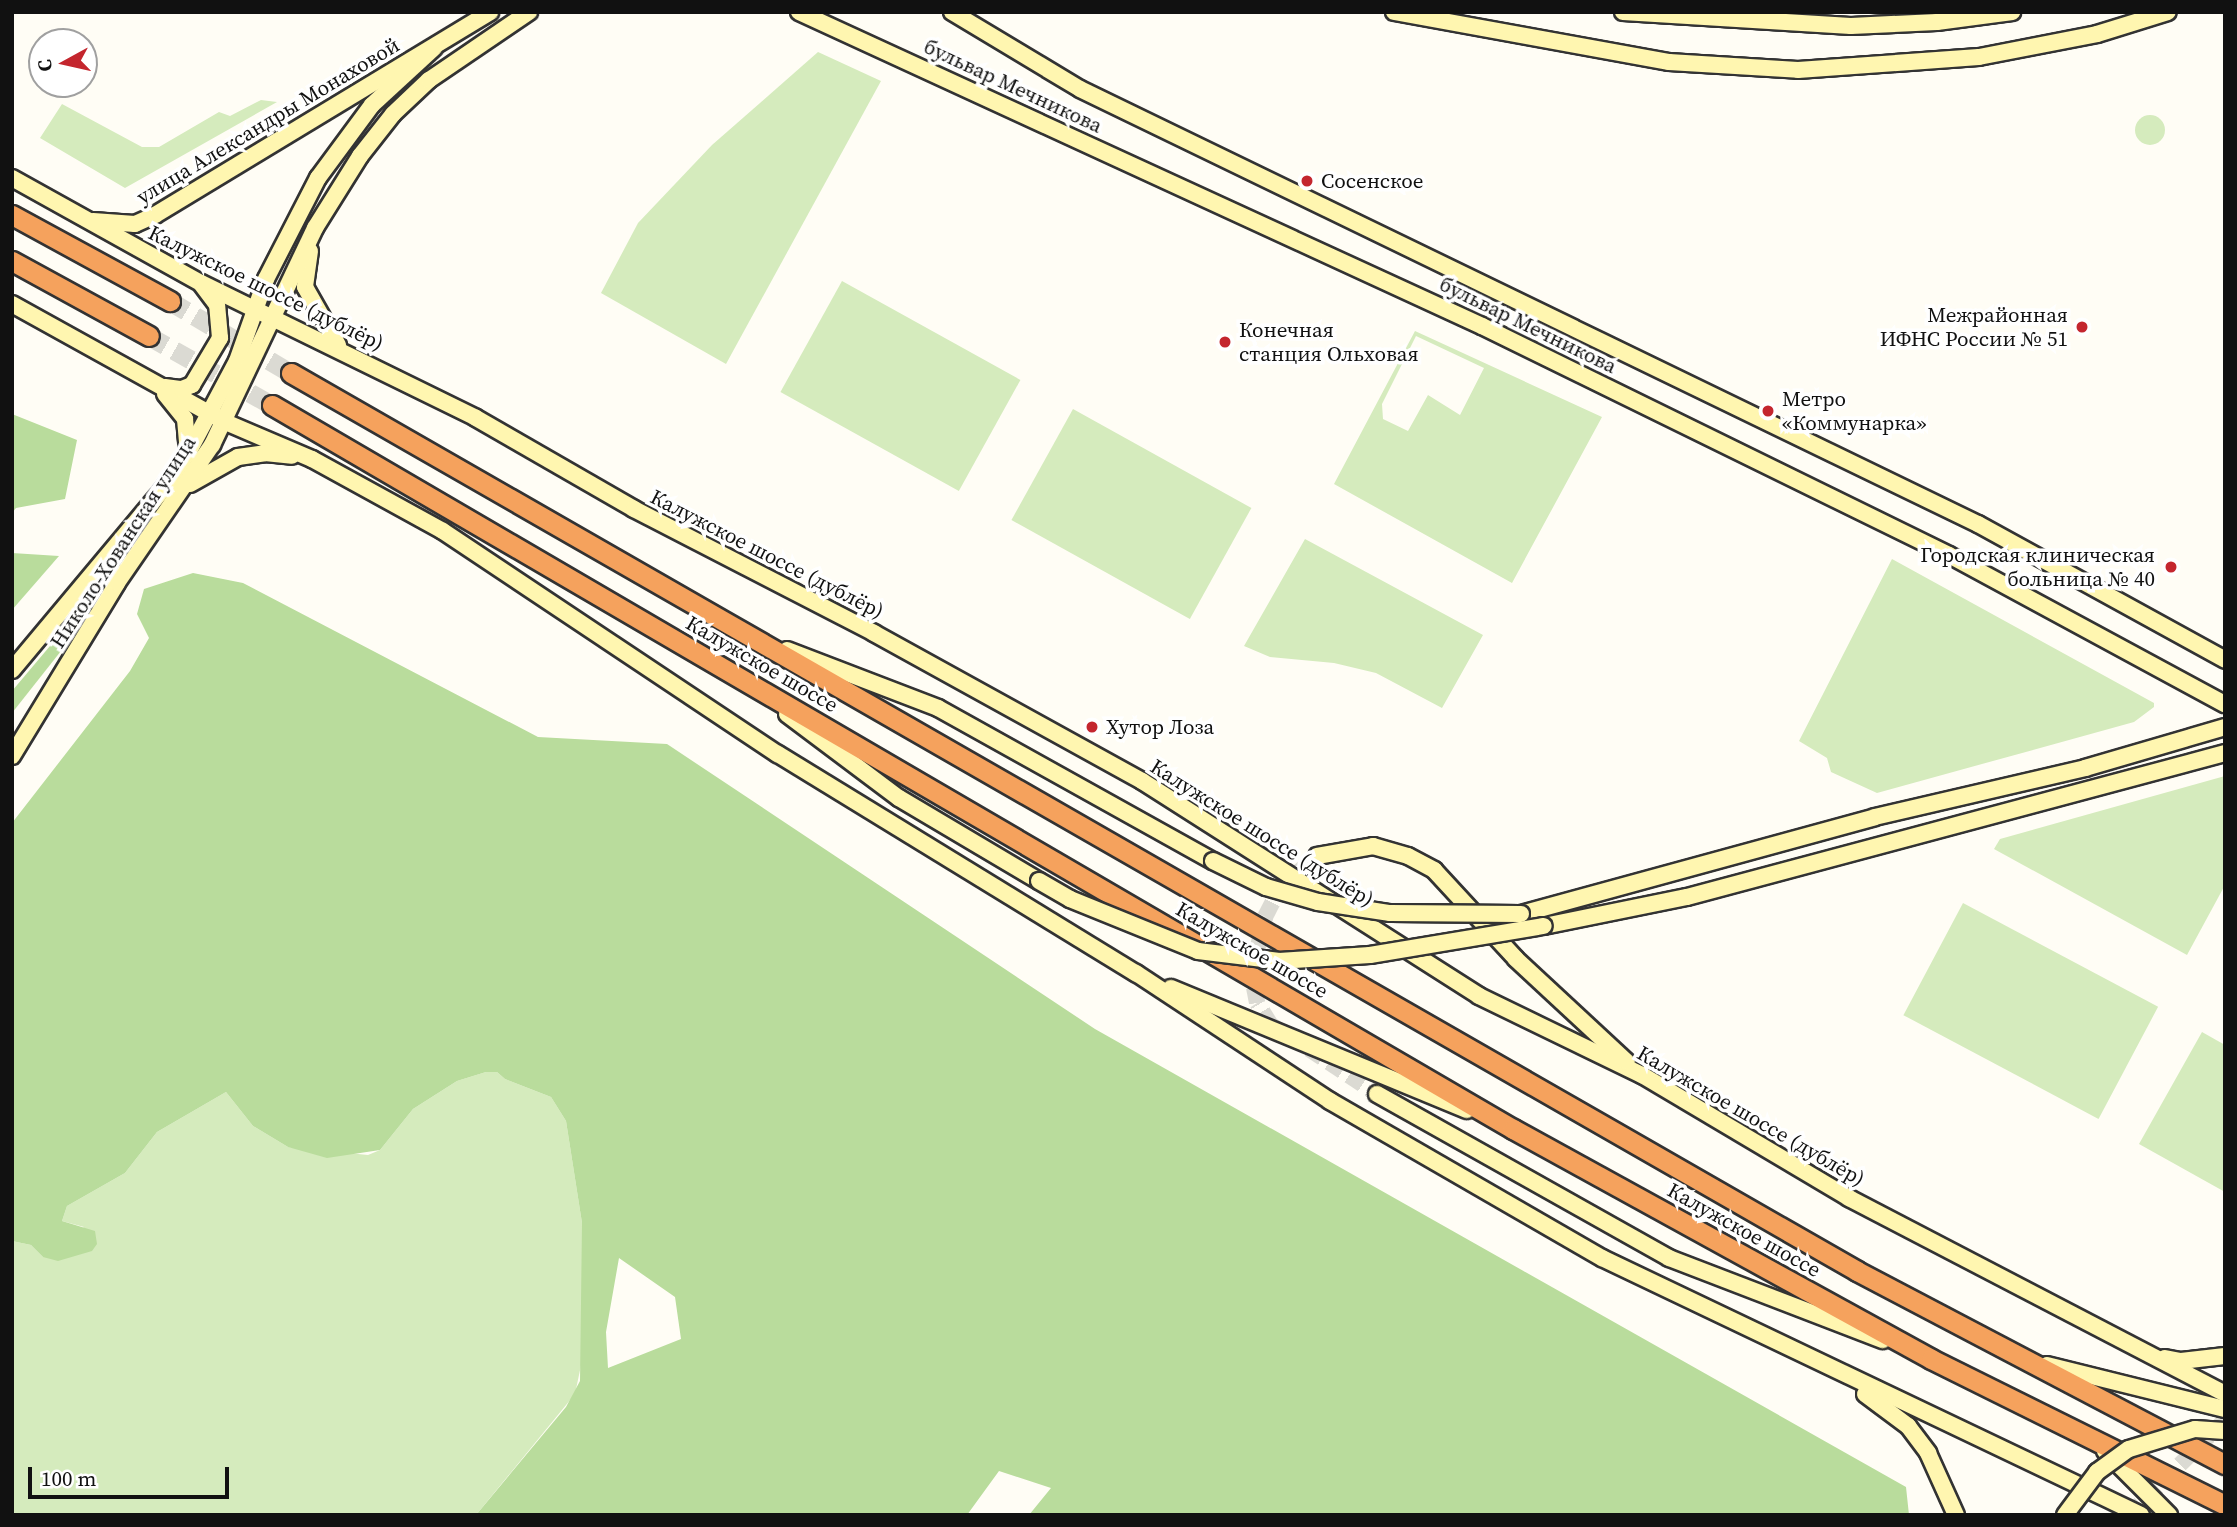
<!DOCTYPE html>
<meta charset="utf-8">
<style>
body{margin:0}
#map{position:relative;width:2237px;height:1527px;overflow:hidden;background:#fffdf5;font-family:"Source Serif 4",serif}
div>[style]{position:absolute}
.green>*{inset:0;background:#d5ebbd;transform-origin:0 0}
.round{border-radius:50%}
.forest>*{inset:0;background:#b9dc9c}
.secondary-tunnel>*{height:16px;margin-top:-8px;transform-origin:0;background:repeating-linear-gradient(90deg,#dbdad3 0 16px,transparent 0 24px)}
.highway-tunnel>*{height:19px;margin-top:-9.5px;transform-origin:0;background:repeating-linear-gradient(90deg,#dbdad3 0 19px,transparent 0 29px)}
.roads{filter:drop-shadow(2px 0 #333) drop-shadow(-2px 0 #333) drop-shadow(0 2px #333) drop-shadow(0 -2px #333)}
.secondary>*{height:16px;margin:-8px;padding:0 8px;transform-origin:8px;border-radius:8px;background:#fff6b0}
.highway>*{height:19px;margin:-9.5px;padding:0 9.5px;transform-origin:9.5px;border-radius:9.5px;background:#f5a25d}
.bridges{filter:drop-shadow(2px 0 #333) drop-shadow(-2px 0 #333) drop-shadow(0 2px #333) drop-shadow(0 -2px #333)}
.secondary-bridge>*{height:16px;margin:-8px;padding:0 8px;transform-origin:8px;border-radius:8px;background:#fff6b0}
.dots>*{width:19px;height:19px;translate:-50% -50%;box-sizing:border-box;border:4px solid #fff;border-radius:50%}
span{translate:-50% -50%;white-space:nowrap;text-align:center;line-height:1.15;-webkit-text-stroke:7px #fff;paint-order:stroke}
.street-label{font-size:21px;color:#111}
.poi-label{font-size:21px;color:#111}
.left{translate:0 -50%;text-align:left}
.right{translate:-100% -50%;text-align:right}
.frame{position:absolute;inset:0;border:14px solid #111;pointer-events:none}
.north{position:absolute;left:28px;top:28px;width:70px;height:70px;box-sizing:border-box;background:#fff;border:2px solid #a0a0a0;border-radius:50%;rotate:262deg;font-size:19px;font-weight:700;line-height:28px;text-align:center;color:#111}
.north::after{content:'';display:block;margin:auto;width:24px;height:32px;background:#c4262e;clip-path:polygon(50% 0,100% 100%,50% 72%,0 100%)}
.scale{position:absolute;left:28px;top:1467px;width:201px;height:32px;box-sizing:border-box;border:4px solid #111;border-top:0;padding-left:9px;font-size:21px;line-height:24px;white-space:nowrap;color:#111;-webkit-text-stroke:5px #fff;paint-order:stroke}
</style>
<div id="map">
<div class="green">
<div style="clip-path:polygon(818px 52px,881px 81px,726px 364px,601px 293px,638px 223px,712px 145px)"></div>
<div style="clip-path:polygon(261px 100px,277px 102px,125px 188px,40px 138px,62px 104px,142px 147px,159px 147px,219px 112px,230px 116px)"></div>
<div class="round" style="left:2135px;top:115px;width:30px;height:30px"></div>
<div style="left:842px;top:281px;width:204px;height:127px;rotate:29deg"></div>
<div style="clip-path:polygon(evenodd,1415px 331px,1602px 417px,1512px 583px,1334px 484px,1415px 331px,1416px 336px,1484px 368px,1460px 415px,1428px 395px,1408px 431px,1383px 419px,1382px 404px,1416px 336px)"></div>
<div style="left:1073px;top:409px;width:204px;height:127px;rotate:29deg"></div>
<div style="clip-path:polygon(1305px 539px,1483px 635px,1442px 708px,1376px 673px,1334px 663px,1270px 657px,1244px 646px)"></div>
<div style="clip-path:polygon(1892px 559px,2154px 703px,2154px 707px,2134px 722px,1877px 793px,1831px 772px,1827px 758px,1799px 741px)"></div>
<div style="clip-path:polygon(2225px 776px,2225px 885px,2187px 955px,1994px 849px,2000px 839px)"></div>
<div style="left:1963px;top:903px;width:221px;height:127px;rotate:28deg"></div>
<div style="clip-path:polygon(2202px 1032px,2225px 1045px,2225px 1192px,2139px 1144px)"></div>
<div style="clip-path:polygon(486px 1072px,497px 1072px,505px 1079px,551px 1097px,566px 1121px,582px 1223px,584px 1351px,575px 1394px,476px 1515px,12px 1515px,12px 1241px,31px 1245px,43px 1257px,84px 1227px,62px 1221px,67px 1206px,125px 1173px,157px 1132px,226px 1092px,253px 1126px,288px 1147px,368px 1155px,380px 1150px,413px 1109px,457px 1081px)"></div>
</div>
<div class="forest">
<div style="clip-path:polygon(12px 414px,77px 440px,65px 499px,16px 508px,12px 513px)"></div>
<div style="clip-path:polygon(12px 553px,59px 556px,12px 610px)"></div>
<div style="clip-path:polygon(evenodd,193px 573px,243px 583px,538px 737px,667px 744px,1095px 1029px,1906px 1487px,1909px 1515px,1029px 1515px,1051px 1488px,999px 1471px,967px 1515px,476px 1515px,566px 1407px,580px 1381px,582px 1223px,566px 1121px,551px 1097px,505px 1079px,497px 1072px,486px 1072px,457px 1081px,413px 1109px,380px 1150px,327px 1158px,288px 1147px,253px 1126px,226px 1092px,157px 1132px,125px 1173px,67px 1206px,62px 1221px,95px 1231px,97px 1244px,92px 1251px,58px 1261px,43px 1257px,31px 1245px,12px 1241px,12px 823px,130px 671px,149px 638px,137px 614px,144px 589px,193px 573px,619px 1258px,675px 1297px,681px 1339px,608px 1368px,606px 1332px,619px 1258px)"></div>
<div style="clip-path:polygon(66px 627px,73px 627px,61px 651px,12px 713px,12px 691px)"></div>
</div>
<div class="secondary-tunnel">
<div style="left:1284px;top:1033px;width:15px;rotate:-148deg"></div>
<div style="left:1271px;top:1025px;width:26px;rotate:-122deg"></div>
<div style="left:1257px;top:1003px;width:25px;rotate:-101deg"></div>
<div style="left:1252px;top:978px;width:24px;rotate:-81deg"></div>
<div style="left:1256px;top:954px;width:38px;rotate:-76deg"></div>
<div style="left:1265px;top:917px;width:33px;rotate:-63deg"></div>
<div style="left:1280px;top:888px;width:49px;rotate:-40.9deg"></div>
<div style="left:1309px;top:1049px;width:82px;rotate:33.5deg"></div>
<div style="left:2129px;top:1515px;width:135px;rotate:-44.7deg"></div>
</div>
<div class="highway-tunnel">
<div style="left:170px;top:301px;width:141px;rotate:30.8deg"></div>
<div style="left:149px;top:336px;width:141px;rotate:29.3deg"></div>
</div>
<div class="roads">
<div class="secondary">
<div style="left:799px;top:12px;width:752px;rotate:24.69deg"></div>
<div style="left:1482px;top:326px;width:520px;rotate:26.12deg"></div>
<div style="left:1949px;top:555px;width:314px;rotate:28.4deg"></div>
<div style="left:952px;top:12px;width:149px;rotate:31deg"></div>
<div style="left:1080px;top:89px;width:998px;rotate:25.85deg"></div>
<div style="left:1978px;top:524px;width:282px;rotate:28.8deg"></div>
<div style="left:1394px;top:12px;width:280px;rotate:10.3deg"></div>
<div style="left:1669px;top:62px;width:129px;rotate:3.5deg"></div>
<div style="left:1798px;top:70px;width:181px;rotate:-4.1deg"></div>
<div style="left:1979px;top:57px;width:120px;rotate:-11deg"></div>
<div style="left:2097px;top:34px;width:74px;rotate:-17.2deg"></div>
<div style="left:1623px;top:12px;width:228px;rotate:3.5deg"></div>
<div style="left:1851px;top:26px;width:86px;rotate:-2.7deg"></div>
<div style="left:1937px;top:22px;width:76px;rotate:-7.6deg"></div>
<div style="left:12px;top:178px;width:216px;rotate:29.1deg"></div>
<div style="left:201px;top:283px;width:306px;rotate:26.1deg"></div>
<div style="left:476px;top:418px;width:182px;rotate:29.9deg"></div>
<div style="left:634px;top:509px;width:270px;rotate:27.3deg"></div>
<div style="left:874px;top:633px;width:306px;rotate:28.9deg"></div>
<div style="left:1142px;top:781px;width:400px;rotate:32.5deg"></div>
<div style="left:1479px;top:996px;width:181px;rotate:25.9deg"></div>
<div style="left:1642px;top:1075px;width:241px;rotate:30.7deg"></div>
<div style="left:1849px;top:1198px;width:424px;rotate:27.5deg"></div>
<div style="left:93px;top:221px;width:42px;rotate:4.1deg"></div>
<div style="left:135px;top:224px;width:22px;rotate:-24deg"></div>
<div style="left:155px;top:215px;width:392px;rotate:-31.2deg"></div>
<div style="left:310px;top:251px;width:36px;rotate:98deg"></div>
<div style="left:305px;top:287px;width:67px;rotate:60.4deg"></div>
<div style="left:12px;top:304px;width:241px;rotate:29deg"></div>
<div style="left:223px;top:421px;width:97px;rotate:23.1deg"></div>
<div style="left:312px;top:459px;width:149px;rotate:28.8deg"></div>
<div style="left:443px;top:531px;width:402px;rotate:33.7deg"></div>
<div style="left:778px;top:754px;width:420px;rotate:31.5deg"></div>
<div style="left:1136px;top:973px;width:232px;rotate:33.4deg"></div>
<div style="left:1330px;top:1101px;width:314px;rotate:30deg"></div>
<div style="left:1602px;top:1258px;width:597px;rotate:25.49deg"></div>
<div style="left:165px;top:387px;width:17px;rotate:7deg"></div>
<div style="left:182px;top:389px;width:11px;rotate:-22deg"></div>
<div style="left:192px;top:385px;width:55px;rotate:-59.2deg"></div>
<div style="left:220px;top:338px;width:33px;rotate:-95deg"></div>
<div style="left:217px;top:305px;width:25px;rotate:-127deg"></div>
<div style="left:165px;top:394px;width:32px;rotate:51deg"></div>
<div style="left:185px;top:419px;width:34px;rotate:85deg"></div>
<div style="left:190px;top:484px;width:55px;rotate:-29.4deg"></div>
<div style="left:238px;top:457px;width:27px;rotate:-8deg"></div>
<div style="left:265px;top:453px;width:27px;rotate:6deg"></div>
<div style="left:787px;top:650px;width:162px;rotate:21deg"></div>
<div style="left:938px;top:708px;width:315px;rotate:29.1deg"></div>
<div style="left:12px;top:670px;width:237px;rotate:-50.1deg"></div>
<div style="left:164px;top:488px;width:42px;rotate:-55.6deg"></div>
<div style="left:188px;top:453px;width:104px;rotate:-62deg"></div>
<div style="left:237px;top:361px;width:87px;rotate:-70.5deg"></div>
<div style="left:266px;top:279px;width:114px;rotate:-62.8deg"></div>
<div style="left:318px;top:178px;width:91px;rotate:-53.5deg"></div>
<div style="left:372px;top:105px;width:84px;rotate:-42.6deg"></div>
<div style="left:787px;top:714px;width:140px;rotate:36.9deg"></div>
<div style="left:899px;top:798px;width:163px;rotate:30.7deg"></div>
<div style="left:12px;top:756px;width:202px;rotate:-58.7deg"></div>
<div style="left:117px;top:583px;width:168px;rotate:-55.5deg"></div>
<div style="left:212px;top:445px;width:240px;rotate:-64.6deg"></div>
<div style="left:315px;top:228px;width:85px;rotate:-58deg"></div>
<div style="left:360px;top:156px;width:53px;rotate:-51.8deg"></div>
<div style="left:393px;top:114px;width:50px;rotate:-43.4deg"></div>
<div style="left:429px;top:80px;width:121px;rotate:-34.2deg"></div>
<div style="left:1317px;top:856px;width:57px;rotate:-10.1deg"></div>
<div style="left:1373px;top:846px;width:36px;rotate:16deg"></div>
<div style="left:1408px;top:856px;width:30px;rotate:28deg"></div>
<div style="left:1434px;top:870px;width:121px;rotate:47.3deg"></div>
<div style="left:1516px;top:959px;width:151px;rotate:42.9deg"></div>
<div style="left:1521px;top:914px;width:367px;rotate:-15.3deg"></div>
<div style="left:1875px;top:817px;width:216px;rotate:-13.1deg"></div>
<div style="left:2085px;top:768px;width:146px;rotate:-16.3deg"></div>
<div style="left:1544px;top:926px;width:146px;rotate:-11.5deg"></div>
<div style="left:1687px;top:897px;width:557px;rotate:-14.98deg"></div>
<div style="left:1171px;top:988px;width:320px;rotate:22.4deg"></div>
<div style="left:1377px;top:1094px;width:335px;rotate:29.3deg"></div>
<div style="left:1669px;top:1258px;width:229px;rotate:21deg"></div>
<div style="left:2165px;top:1358px;width:16px;rotate:11deg"></div>
<div style="left:2181px;top:1361px;width:44px;rotate:-6.5deg"></div>
<div style="left:2047px;top:1365px;width:183px;rotate:13.9deg"></div>
<div style="left:1865px;top:1394px;width:54px;rotate:36.7deg"></div>
<div style="left:1908px;top:1426px;width:34px;rotate:53deg"></div>
<div style="left:1928px;top:1453px;width:68px;rotate:65.7deg"></div>
<div style="left:2105px;top:1451px;width:91px;rotate:45deg"></div>
</div>
<div class="highway">
<div style="left:12px;top:215px;width:180px;rotate:28.6deg"></div>
<div style="left:12px;top:261px;width:156px;rotate:28.7deg"></div>
<div style="left:291px;top:373px;width:1805px;rotate:29.83deg"></div>
<div style="left:1857px;top:1271px;width:416px;rotate:27.7deg"></div>
<div style="left:272px;top:405px;width:1437px;rotate:30.26deg"></div>
<div style="left:1513px;top:1129px;width:477px;rotate:28.8deg"></div>
<div style="left:1931px;top:1359px;width:328px;rotate:26.4deg"></div>
</div>
</div>
<div class="bridges">
<div class="secondary-bridge">
<div style="left:1213px;top:861px;width:59px;rotate:26.1deg"></div>
<div style="left:1266px;top:887px;width:54px;rotate:16.1deg"></div>
<div style="left:1318px;top:902px;width:73px;rotate:8.7deg"></div>
<div style="left:1390px;top:913px;width:131px;rotate:0.4deg"></div>
<div style="left:1039px;top:881px;width:36px;rotate:30deg"></div>
<div style="left:1070px;top:899px;width:138px;rotate:22.1deg"></div>
<div style="left:1198px;top:951px;width:82px;rotate:7deg"></div>
<div style="left:1279px;top:961px;width:91px;rotate:-3.8deg"></div>
<div style="left:1370px;top:955px;width:176px;rotate:-9.5deg"></div>
<div style="left:2065px;top:1515px;width:54px;rotate:-53.3deg"></div>
<div style="left:2097px;top:1472px;width:39px;rotate:-36deg"></div>
<div style="left:2129px;top:1449px;width:69px;rotate:-16.9deg"></div>
<div style="left:2195px;top:1429px;width:30px;rotate:4deg"></div>
</div>
</div>
<div class="dots">
<div style="left:1307px;top:181px;background:#c4262e"></div>
<div style="left:2082px;top:327px;background:#c4262e"></div>
<div style="left:1225px;top:342px;background:#c4262e"></div>
<div style="left:1768px;top:411px;background:#c4262e"></div>
<div style="left:2171px;top:567px;background:#c4262e"></div>
<div style="left:1092px;top:727px;background:#c4262e"></div>
</div>
<div class="street-label">
<span style="left:1013px;top:86px;rotate:25deg">бульвар Мечникова</span>
<span style="left:268px;top:121px;rotate:-31deg">улица Александры Монаховой</span>
<span style="left:266px;top:288px;rotate:26deg">Калужское шоссе (дублёр)</span>
<span style="left:1528px;top:325px;rotate:26deg">бульвар Мечникова</span>
<span style="left:123px;top:542px;rotate:-57deg">Николо-Хованская улица</span>
<span style="left:767px;top:554px;rotate:27deg">Калужское шоссе (дублёр)</span>
<span style="left:762px;top:664px;rotate:30deg">Калужское шоссе</span>
<span style="left:1262px;top:833px;rotate:32deg">Калужское шоссе (дублёр)</span>
<span style="left:1252px;top:950px;rotate:30deg">Калужское шоссе</span>
<span style="left:1751px;top:1116px;rotate:30deg">Калужское шоссе (дублёр)</span>
<span style="left:1744px;top:1230px;rotate:29deg">Калужское шоссе</span>
</div>
<div class="poi-label">
<span class="left" style="left:1321px;top:181px">Сосенское</span>
<span class="right" style="left:2068px;top:327px">Межрайонная<br>ИФНС России № 51</span>
<span class="left" style="left:1239px;top:342px">Конечная<br>станция Ольховая</span>
<span class="left" style="left:1782px;top:411px">Метро<br>«Коммунарка»</span>
<span class="right" style="left:2155px;top:567px">Городская клиническая<br>больница № 40</span>
<span class="left" style="left:1106px;top:727px">Хутор Лоза</span>
</div>
<div class="frame"></div>
<div class="north">С</div>
<div class="scale">100 m</div>
</div>
